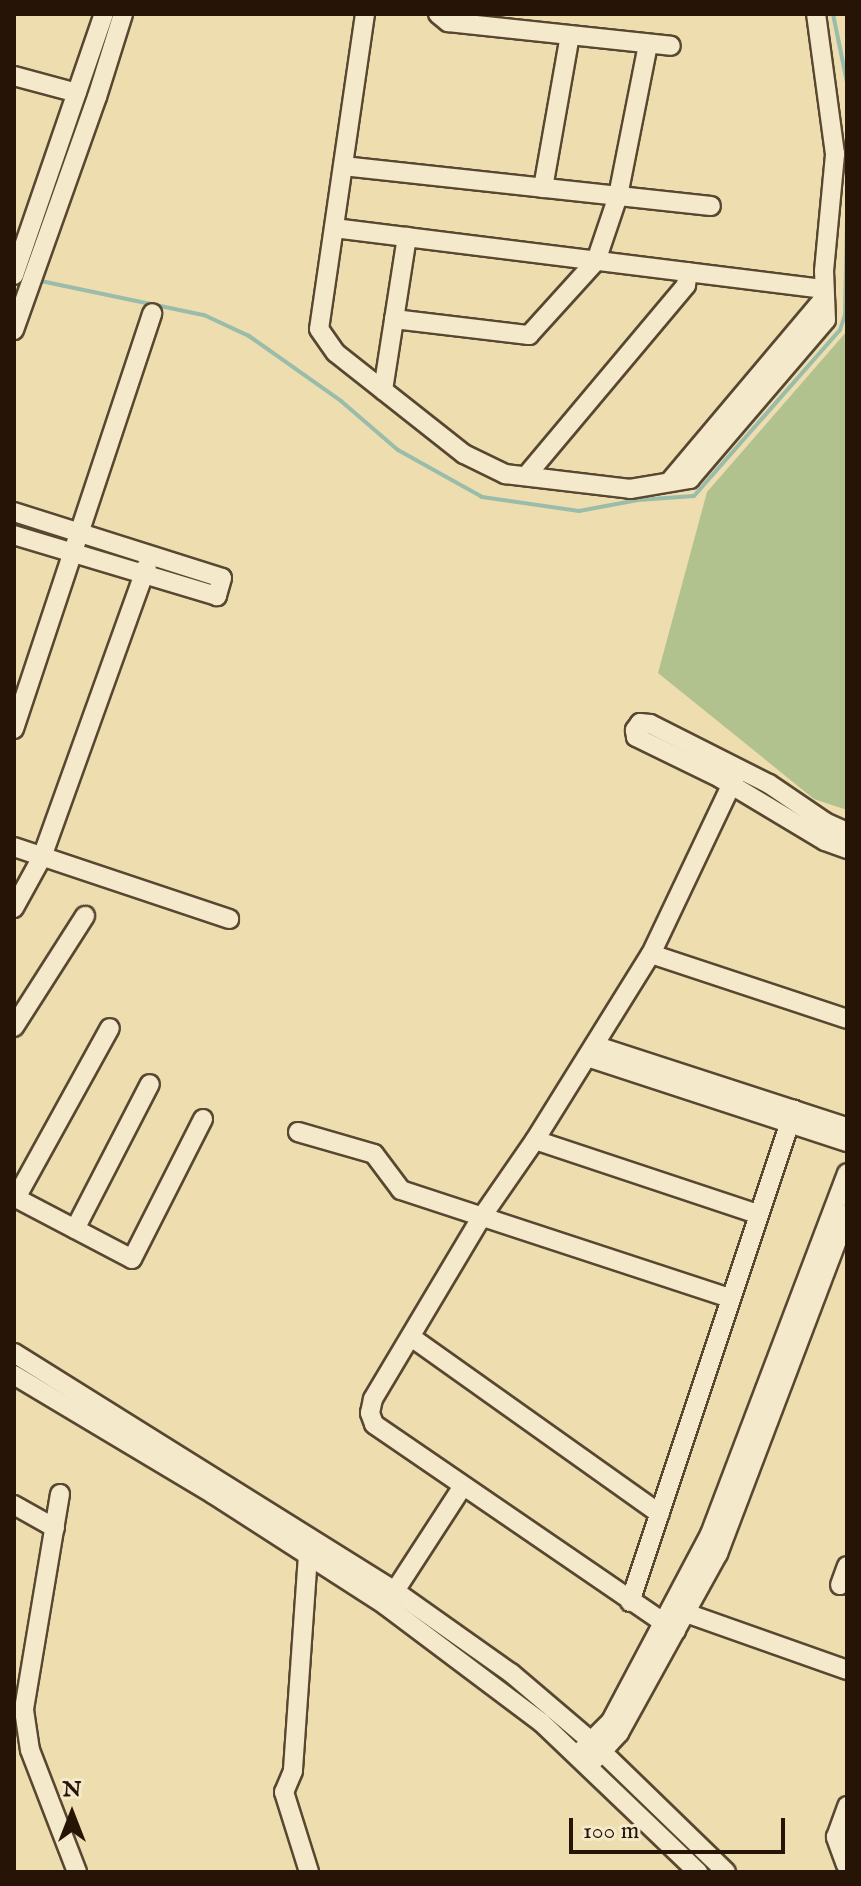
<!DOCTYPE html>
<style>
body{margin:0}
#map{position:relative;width:861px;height:1886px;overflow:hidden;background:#eeddae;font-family:"IM FELL English",serif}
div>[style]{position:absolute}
.green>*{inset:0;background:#b2c28f}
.stream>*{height:4px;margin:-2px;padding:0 2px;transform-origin:2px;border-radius:2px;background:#99bcab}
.roads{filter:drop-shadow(2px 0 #584731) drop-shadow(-2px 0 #584731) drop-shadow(0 2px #584731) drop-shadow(0 -2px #584731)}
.minor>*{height:18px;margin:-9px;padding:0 9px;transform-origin:9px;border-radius:9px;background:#f4e9ca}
span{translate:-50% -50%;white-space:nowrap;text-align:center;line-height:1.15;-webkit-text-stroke:6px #f4e9ca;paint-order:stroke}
.frame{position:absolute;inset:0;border:16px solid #261507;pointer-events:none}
.north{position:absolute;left:32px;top:1774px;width:80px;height:80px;-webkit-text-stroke:6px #f4e9ca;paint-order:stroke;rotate:0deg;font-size:22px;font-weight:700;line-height:32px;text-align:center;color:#261507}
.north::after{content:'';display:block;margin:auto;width:28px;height:36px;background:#261507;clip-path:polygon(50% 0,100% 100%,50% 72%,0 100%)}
.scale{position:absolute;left:569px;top:1818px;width:216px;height:36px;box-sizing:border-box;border:4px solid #261507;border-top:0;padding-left:10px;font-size:24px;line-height:28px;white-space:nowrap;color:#261507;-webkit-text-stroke:6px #f4e9ca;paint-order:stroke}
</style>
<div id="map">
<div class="green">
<div style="clip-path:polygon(847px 331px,847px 810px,814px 799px,658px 673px,707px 492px)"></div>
</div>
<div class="stream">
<div style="left:833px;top:14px;width:69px;rotate:78.4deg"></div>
<div style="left:36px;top:280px;width:172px;rotate:11.8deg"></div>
<div style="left:204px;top:315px;width:50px;rotate:25deg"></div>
<div style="left:249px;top:336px;width:113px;rotate:35.2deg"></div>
<div style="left:341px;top:401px;width:75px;rotate:40.7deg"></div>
<div style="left:398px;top:450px;width:96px;rotate:29.2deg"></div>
<div style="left:482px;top:497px;width:98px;rotate:8.2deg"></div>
<div style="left:579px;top:511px;width:60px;rotate:-10.6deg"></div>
<div style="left:638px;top:500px;width:56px;rotate:-4.1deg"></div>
<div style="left:694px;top:496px;width:221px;rotate:-48.7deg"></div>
<div style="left:840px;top:330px;width:16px;rotate:-72deg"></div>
<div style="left:845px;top:315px;width:93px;rotate:-88.8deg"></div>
</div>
<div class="roads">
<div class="minor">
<div style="left:365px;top:14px;width:318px;rotate:98.3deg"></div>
<div style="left:319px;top:329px;width:29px;rotate:55deg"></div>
<div style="left:336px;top:353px;width:163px;rotate:38.3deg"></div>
<div style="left:464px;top:454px;width:46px;rotate:26deg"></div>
<div style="left:505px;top:474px;width:126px;rotate:6.8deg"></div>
<div style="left:630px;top:489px;width:61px;rotate:-9.5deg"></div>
<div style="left:690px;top:479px;width:209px;rotate:-49.5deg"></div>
<div style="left:826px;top:320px;width:49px;rotate:-92.3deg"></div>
<div style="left:824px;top:271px;width:118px;rotate:-84.6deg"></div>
<div style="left:835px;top:154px;width:141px;rotate:-97.7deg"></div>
<div style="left:438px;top:14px;width:13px;rotate:39deg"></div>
<div style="left:448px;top:22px;width:224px;rotate:6.1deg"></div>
<div style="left:14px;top:76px;width:65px;rotate:15.1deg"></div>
<div style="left:343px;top:166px;width:370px;rotate:6.2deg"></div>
<div style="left:543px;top:188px;width:155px;rotate:-80deg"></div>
<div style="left:334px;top:228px;width:494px;rotate:7.1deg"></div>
<div style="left:14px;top:275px;width:276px;rotate:-71deg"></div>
<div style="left:394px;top:319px;width:136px;rotate:6.8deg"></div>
<div style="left:529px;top:335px;width:100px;rotate:-47.8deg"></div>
<div style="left:596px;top:261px;width:69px;rotate:-71.3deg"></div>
<div style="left:618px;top:196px;width:155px;rotate:-78.8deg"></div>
<div style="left:14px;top:330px;width:247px;rotate:-70.4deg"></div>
<div style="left:97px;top:97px;width:87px;rotate:-72.6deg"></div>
<div style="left:383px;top:390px;width:155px;rotate:-81.1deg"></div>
<div style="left:526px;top:476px;width:249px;rotate:-50deg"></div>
<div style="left:686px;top:285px;width:13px;rotate:-81deg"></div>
<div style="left:670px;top:481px;width:239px;rotate:-49.9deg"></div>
<div style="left:14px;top:512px;width:218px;rotate:17.6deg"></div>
<div style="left:222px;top:578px;width:19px;rotate:106deg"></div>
<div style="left:217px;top:596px;width:212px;rotate:-163.3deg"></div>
<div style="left:14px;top:729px;width:438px;rotate:-71.6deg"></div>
<div style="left:847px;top:832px;width:24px;rotate:-156deg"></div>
<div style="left:825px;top:822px;width:68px;rotate:-145.8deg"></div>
<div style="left:769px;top:784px;width:133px;rotate:-153.2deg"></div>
<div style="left:650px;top:724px;width:10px;rotate:-174deg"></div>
<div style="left:640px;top:723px;width:9px;rotate:126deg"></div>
<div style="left:635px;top:730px;width:7px;rotate:82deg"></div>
<div style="left:636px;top:737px;width:93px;rotate:26deg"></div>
<div style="left:720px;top:778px;width:122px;rotate:31deg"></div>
<div style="left:825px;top:841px;width:23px;rotate:20deg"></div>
<div style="left:14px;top:847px;width:227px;rotate:18.5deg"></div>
<div style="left:14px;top:908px;width:58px;rotate:-61.2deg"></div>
<div style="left:42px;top:857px;width:310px;rotate:-70.2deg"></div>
<div style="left:651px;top:954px;width:206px;rotate:18.3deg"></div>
<div style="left:14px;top:1027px;width:132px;rotate:-57.4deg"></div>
<div style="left:597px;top:1046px;width:263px;rotate:18deg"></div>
<div style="left:587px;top:1057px;width:274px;rotate:18.1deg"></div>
<div style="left:298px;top:1132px;width:79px;rotate:16.1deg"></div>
<div style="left:374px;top:1154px;width:45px;rotate:53.1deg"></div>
<div style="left:401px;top:1190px;width:345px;rotate:18.2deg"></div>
<div style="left:535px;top:1140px;width:219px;rotate:-58.1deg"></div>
<div style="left:651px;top:954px;width:198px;rotate:-64.6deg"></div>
<div style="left:14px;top:1197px;width:133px;rotate:27.7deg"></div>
<div style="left:132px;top:1259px;width:157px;rotate:-63.1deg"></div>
<div style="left:16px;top:1198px;width:194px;rotate:-61.1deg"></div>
<div style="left:75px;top:1229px;width:163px;rotate:-62.7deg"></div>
<div style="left:411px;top:1337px;width:305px;rotate:35.4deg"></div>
<div style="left:14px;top:1353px;width:449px;rotate:32deg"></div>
<div style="left:395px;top:1591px;width:142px;rotate:35.3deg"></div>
<div style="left:511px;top:1673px;width:105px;rotate:40.4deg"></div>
<div style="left:591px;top:1741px;width:188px;rotate:44.1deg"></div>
<div style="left:14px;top:1375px;width:232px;rotate:30.9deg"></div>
<div style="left:213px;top:1494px;width:205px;rotate:32.8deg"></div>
<div style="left:385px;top:1605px;width:196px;rotate:36.9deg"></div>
<div style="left:542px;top:1723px;width:216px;rotate:43.7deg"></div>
<div style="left:60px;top:1494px;width:219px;rotate:99.5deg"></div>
<div style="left:24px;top:1710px;width:40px;rotate:81.5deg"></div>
<div style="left:30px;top:1750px;width:131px;rotate:68.9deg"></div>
<div style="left:14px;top:1505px;width:47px;rotate:29.3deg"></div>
<div style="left:308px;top:1555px;width:217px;rotate:94deg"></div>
<div style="left:293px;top:1771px;width:23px;rotate:113deg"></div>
<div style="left:284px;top:1792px;width:84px;rotate:72.6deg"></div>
<div style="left:840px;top:1585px;width:20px;rotate:-70deg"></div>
<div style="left:389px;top:1600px;width:136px;rotate:-57deg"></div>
<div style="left:630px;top:1602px;width:519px;rotate:-71.57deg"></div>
<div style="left:686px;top:1613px;width:171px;rotate:19.5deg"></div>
<div style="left:676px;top:1631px;width:366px;rotate:-145.6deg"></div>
<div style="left:374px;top:1424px;width:12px;rotate:-110deg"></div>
<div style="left:370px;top:1413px;width:14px;rotate:-78deg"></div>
<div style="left:373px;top:1399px;width:211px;rotate:-59.2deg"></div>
<div style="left:481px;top:1218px;width:95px;rotate:-55.3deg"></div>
<div style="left:535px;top:1140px;width:234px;rotate:18.4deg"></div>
<div style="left:582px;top:1750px;width:41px;rotate:-45deg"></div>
<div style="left:611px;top:1721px;width:212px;rotate:-62.1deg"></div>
<div style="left:710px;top:1534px;width:386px;rotate:-69.2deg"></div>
<div style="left:594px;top:1760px;width:37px;rotate:-47deg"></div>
<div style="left:619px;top:1733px;width:205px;rotate:-61.1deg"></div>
<div style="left:718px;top:1554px;width:364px;rotate:-69.2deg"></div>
<div style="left:846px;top:1865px;width:30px;rotate:-110deg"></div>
<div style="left:836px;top:1837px;width:33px;rotate:-70deg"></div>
</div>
</div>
<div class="frame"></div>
<div class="north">N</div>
<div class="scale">100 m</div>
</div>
